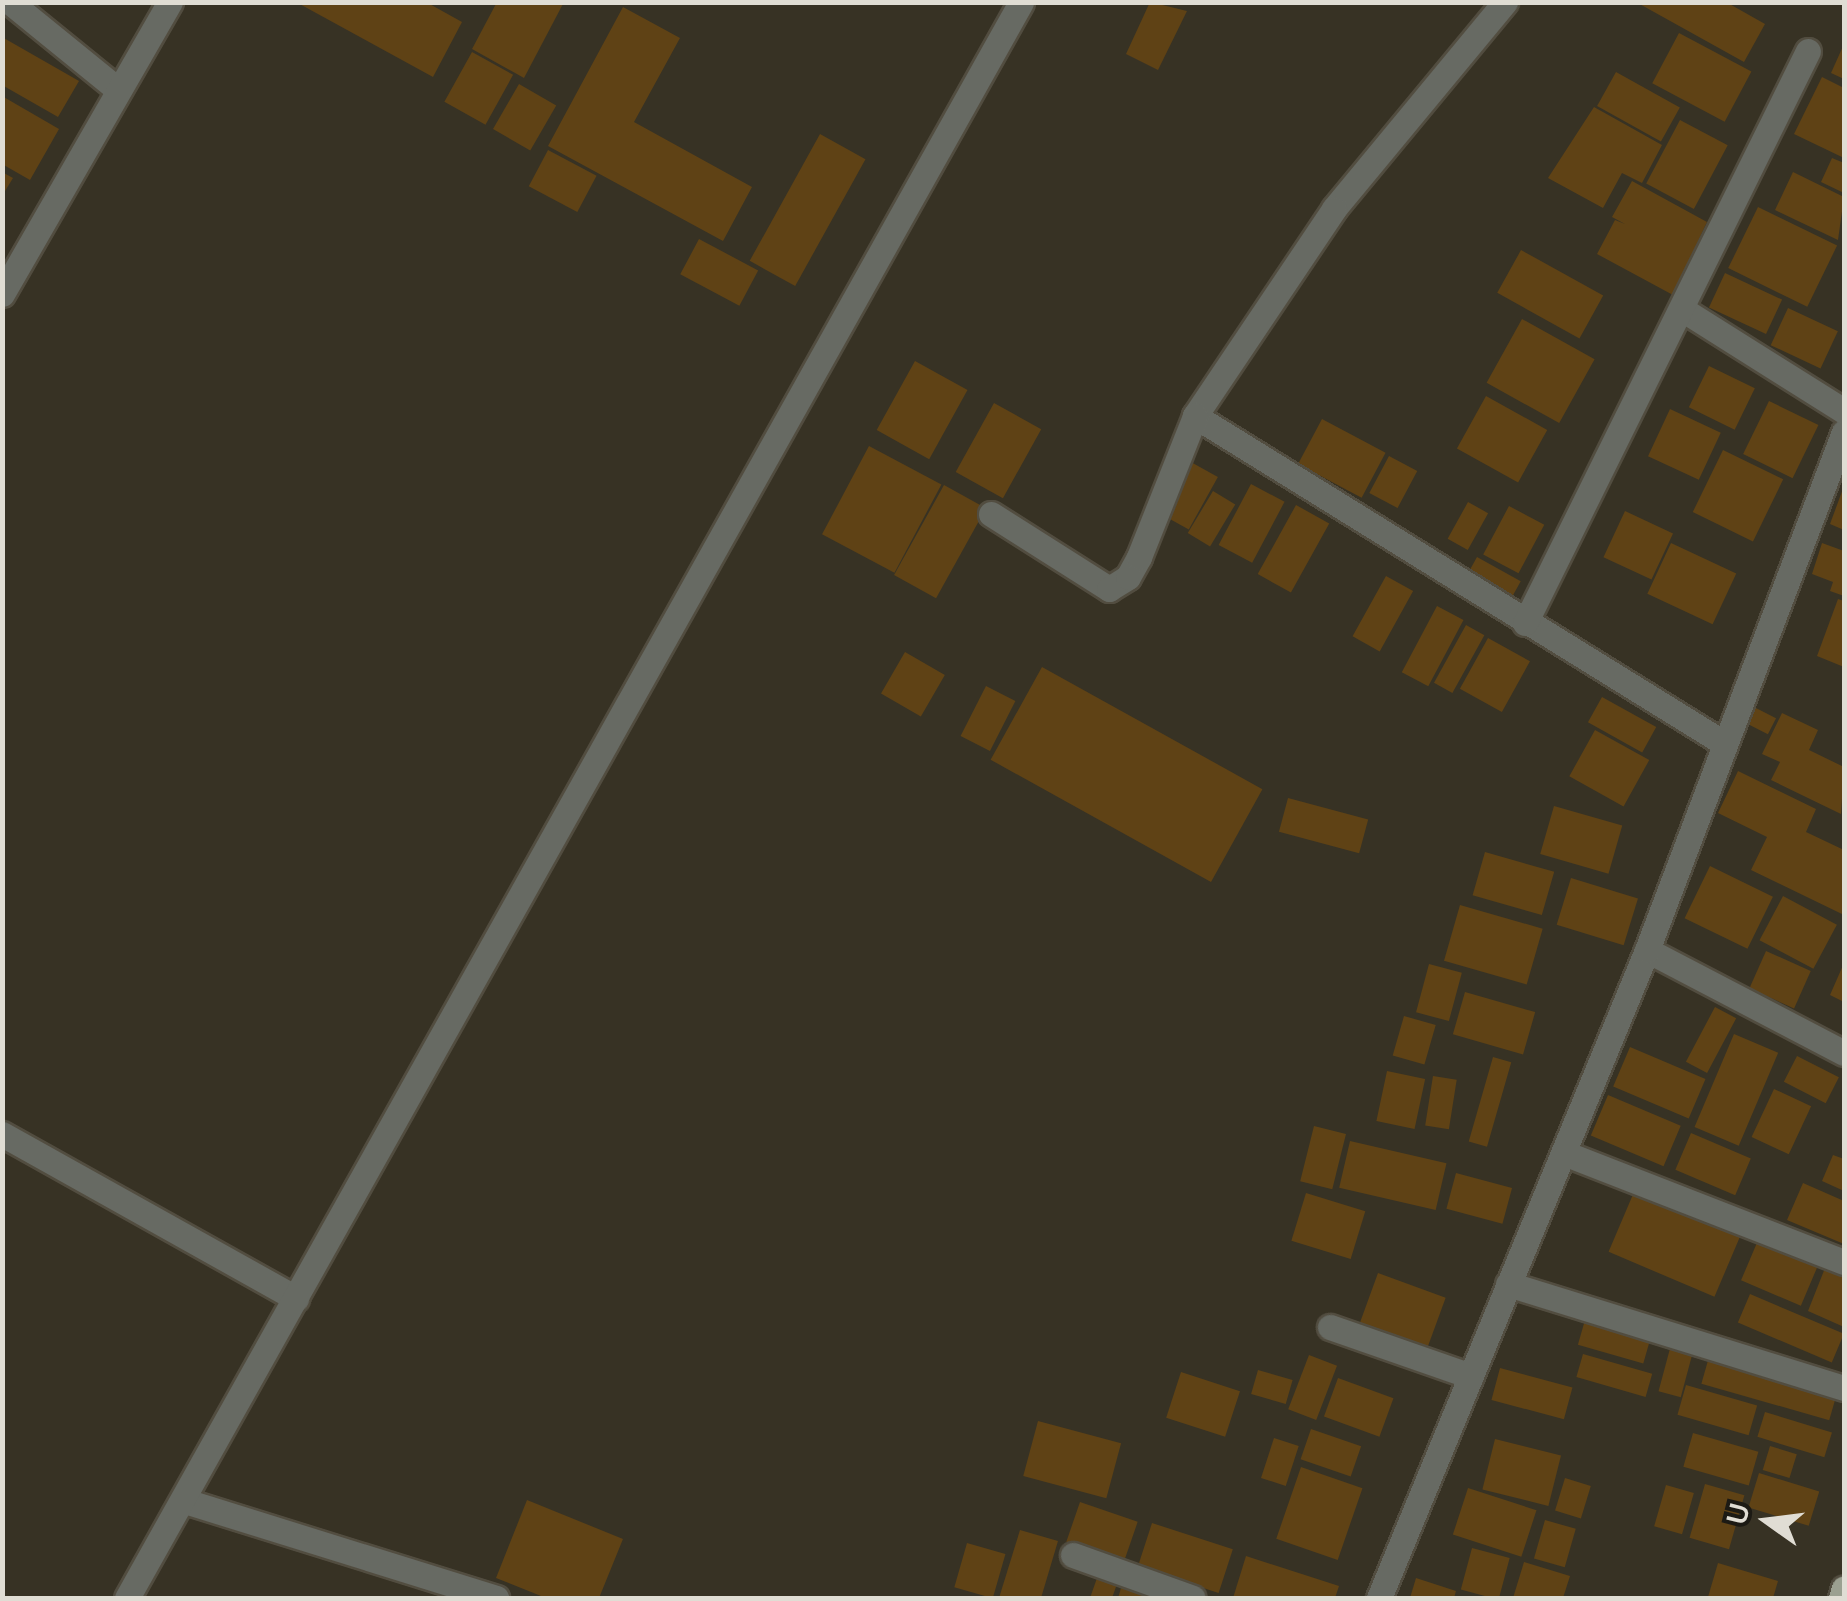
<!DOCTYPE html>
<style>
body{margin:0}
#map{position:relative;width:1847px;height:1601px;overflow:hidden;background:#373224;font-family:Mulish,sans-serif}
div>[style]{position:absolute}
.building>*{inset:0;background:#5f4215;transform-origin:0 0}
.roads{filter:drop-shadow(2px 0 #524d40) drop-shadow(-2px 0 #524d40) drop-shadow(0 2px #524d40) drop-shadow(0 -2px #524d40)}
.minor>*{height:25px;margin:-12.5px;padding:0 12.5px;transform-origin:12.5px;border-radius:12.5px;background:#676a63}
.major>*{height:25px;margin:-12.5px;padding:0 12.5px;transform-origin:12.5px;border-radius:12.5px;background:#9ba091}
span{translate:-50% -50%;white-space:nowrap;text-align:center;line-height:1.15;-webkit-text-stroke:9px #1c1a14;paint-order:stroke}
.frame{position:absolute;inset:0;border:5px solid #e0ddd4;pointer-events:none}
.north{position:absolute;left:1717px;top:1471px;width:100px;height:100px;-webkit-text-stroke:8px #1c1a14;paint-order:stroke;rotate:284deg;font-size:28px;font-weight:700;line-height:40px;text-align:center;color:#e0ddd4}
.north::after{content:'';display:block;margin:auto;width:35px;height:45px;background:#e0ddd4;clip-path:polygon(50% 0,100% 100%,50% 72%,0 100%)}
</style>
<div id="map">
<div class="building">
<div style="clip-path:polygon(296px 2px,426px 2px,462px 22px,433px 77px)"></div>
<div style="clip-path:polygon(497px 2px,564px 2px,524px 78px,472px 49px)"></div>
<div style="clip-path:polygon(1150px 2px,1187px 11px,1158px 70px,1126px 54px)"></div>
<div style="clip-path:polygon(1636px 2px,1726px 2px,1765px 24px,1744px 62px)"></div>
<div style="clip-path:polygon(623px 7px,680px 38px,634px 122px,752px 187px,723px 241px,548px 146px)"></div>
<div style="left:1679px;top:33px;width:82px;height:57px;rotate:28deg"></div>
<div style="clip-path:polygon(2px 37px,79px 81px,58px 117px,2px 85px)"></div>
<div style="clip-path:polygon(1844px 44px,1844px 79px,1831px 73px)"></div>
<div style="left:472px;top:52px;width:47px;height:57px;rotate:29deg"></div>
<div style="left:1616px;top:72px;width:73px;height:39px;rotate:29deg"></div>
<div style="clip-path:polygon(1822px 77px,1844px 88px,1844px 158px,1794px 134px)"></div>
<div style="left:519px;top:84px;width:43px;height:52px;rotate:30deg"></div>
<div style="clip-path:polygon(2px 96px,59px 129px,30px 180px,2px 164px)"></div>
<div style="clip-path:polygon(1594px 107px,1662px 145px,1642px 183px,1622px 173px,1603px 208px,1548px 178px)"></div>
<div style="left:1680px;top:120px;width:54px;height:72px;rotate:28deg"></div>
<div style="left:820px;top:134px;width:52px;height:145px;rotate:29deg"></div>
<div style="left:548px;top:150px;width:55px;height:41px;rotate:28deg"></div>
<div style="clip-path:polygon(1832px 158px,1844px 163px,1844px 193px,1821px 182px)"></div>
<div style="clip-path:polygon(2px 172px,13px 178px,2px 196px)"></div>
<div style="clip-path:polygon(1793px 172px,1844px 197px,1838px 240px,1775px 210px)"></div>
<div style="clip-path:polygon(1632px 181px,1707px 222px,1673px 295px,1597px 254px,1615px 220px,1625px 224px,1612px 217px)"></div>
<div style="left:1758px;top:207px;width:88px;height:68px;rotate:26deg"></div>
<div style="left:699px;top:239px;width:67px;height:40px;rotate:28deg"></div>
<div style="left:1521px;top:250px;width:94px;height:49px;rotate:29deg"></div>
<div style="left:1725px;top:273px;width:63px;height:38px;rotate:25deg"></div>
<div style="left:1788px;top:308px;width:55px;height:41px;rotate:25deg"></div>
<div style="left:1522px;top:319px;width:83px;height:73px;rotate:29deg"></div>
<div style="left:915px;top:361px;width:60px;height:79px;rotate:29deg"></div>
<div style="left:1709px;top:366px;width:51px;height:46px;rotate:26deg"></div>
<div style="left:1486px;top:396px;width:70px;height:60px;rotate:29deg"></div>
<div style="left:1769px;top:401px;width:55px;height:59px;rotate:26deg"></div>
<div style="left:994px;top:403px;width:54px;height:79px;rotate:29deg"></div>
<div style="left:1670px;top:409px;width:56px;height:52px;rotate:25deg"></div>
<div style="left:1322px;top:419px;width:72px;height:51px;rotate:28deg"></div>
<div style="left:869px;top:446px;width:82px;height:100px;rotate:28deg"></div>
<div style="left:1723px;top:450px;width:67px;height:69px;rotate:26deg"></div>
<div style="left:1389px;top:456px;width:32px;height:42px;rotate:28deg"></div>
<div style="left:1189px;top:461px;width:33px;height:60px;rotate:29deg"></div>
<div style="left:1251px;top:484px;width:38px;height:69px;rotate:28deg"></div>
<div style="left:944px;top:485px;width:48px;height:103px;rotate:29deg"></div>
<div style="clip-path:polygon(1844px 486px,1844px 530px,1830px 524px)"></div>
<div style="left:1213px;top:491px;width:26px;height:49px;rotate:31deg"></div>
<div style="left:1468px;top:502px;width:23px;height:42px;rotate:29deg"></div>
<div style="left:1296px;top:505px;width:38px;height:79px;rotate:29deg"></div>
<div style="left:1509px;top:506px;width:40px;height:55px;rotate:28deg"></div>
<div style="left:1625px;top:511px;width:53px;height:51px;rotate:25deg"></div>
<div style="left:1671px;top:543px;width:72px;height:56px;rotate:25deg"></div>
<div style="clip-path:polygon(1822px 543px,1844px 551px,1844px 596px,1830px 591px,1833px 582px,1812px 574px)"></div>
<div style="left:1477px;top:557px;width:50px;height:18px;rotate:29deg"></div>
<div style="left:1386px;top:576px;width:31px;height:69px;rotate:29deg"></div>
<div style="clip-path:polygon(1838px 599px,1844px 601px,1844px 667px,1817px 656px)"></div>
<div style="left:1437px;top:606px;width:30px;height:75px;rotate:28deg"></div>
<div style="left:1466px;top:625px;width:21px;height:66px;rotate:29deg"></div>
<div style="left:1488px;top:638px;width:48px;height:58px;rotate:29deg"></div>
<div style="left:905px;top:652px;width:46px;height:48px;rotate:30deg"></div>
<div style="left:1042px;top:667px;width:252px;height:106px;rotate:29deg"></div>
<div style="left:986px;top:686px;width:33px;height:56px;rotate:27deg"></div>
<div style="left:1602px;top:697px;width:62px;height:29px;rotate:29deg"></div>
<div style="left:1752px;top:706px;width:27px;height:18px;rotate:27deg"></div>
<div style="clip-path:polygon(1782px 713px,1818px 730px,1809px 750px,1844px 767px,1841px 814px,1771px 780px,1780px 762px,1762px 754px)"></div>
<div style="left:1595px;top:730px;width:62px;height:53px;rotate:29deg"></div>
<div style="clip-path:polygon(1738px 771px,1816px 809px,1806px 832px,1844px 850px,1844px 915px,1751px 870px,1767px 837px,1718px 813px)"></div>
<div style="left:1288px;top:798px;width:83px;height:35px;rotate:15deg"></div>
<div style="left:1554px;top:806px;width:71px;height:50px;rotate:16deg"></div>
<div style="left:1485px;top:852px;width:72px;height:45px;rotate:16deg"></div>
<div style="left:1710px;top:866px;width:70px;height:58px;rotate:26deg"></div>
<div style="left:1571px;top:878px;width:70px;height:49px;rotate:17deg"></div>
<div style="left:1783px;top:896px;width:61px;height:50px;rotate:28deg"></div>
<div style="left:1460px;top:905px;width:86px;height:58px;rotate:16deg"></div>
<div style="left:1766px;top:951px;width:49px;height:41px;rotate:24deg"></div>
<div style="clip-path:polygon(1844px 963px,1844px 1002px,1830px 995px)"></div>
<div style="left:1429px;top:964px;width:34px;height:50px;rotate:15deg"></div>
<div style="left:1465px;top:992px;width:73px;height:44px;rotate:16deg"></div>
<div style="left:1715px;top:1007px;width:24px;height:62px;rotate:28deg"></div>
<div style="left:1404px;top:1016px;width:33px;height:41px;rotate:16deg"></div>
<div style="left:1734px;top:1034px;width:48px;height:101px;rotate:23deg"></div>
<div style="left:1630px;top:1047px;width:82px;height:43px;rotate:23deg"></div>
<div style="left:1797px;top:1056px;width:47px;height:29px;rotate:27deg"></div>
<div style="left:1493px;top:1057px;width:19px;height:88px;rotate:16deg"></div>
<div style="left:1387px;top:1071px;width:39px;height:51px;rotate:12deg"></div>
<div style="left:1433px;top:1076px;width:24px;height:50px;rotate:9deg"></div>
<div style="left:1774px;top:1089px;width:41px;height:53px;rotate:25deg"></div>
<div style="left:1608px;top:1095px;width:79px;height:44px;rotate:23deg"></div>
<div style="left:1314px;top:1126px;width:33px;height:57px;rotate:14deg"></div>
<div style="left:1691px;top:1133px;width:65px;height:40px;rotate:23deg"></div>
<div style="left:1350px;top:1141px;width:99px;height:48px;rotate:13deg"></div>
<div style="clip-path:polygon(1833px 1155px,1844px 1159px,1844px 1191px,1822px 1181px)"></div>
<div style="left:1456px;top:1173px;width:58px;height:37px;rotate:15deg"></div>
<div style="clip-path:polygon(1803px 1183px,1844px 1201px,1844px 1244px,1787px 1220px)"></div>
<div style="left:1634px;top:1192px;width:115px;height:65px;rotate:23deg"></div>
<div style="left:1306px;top:1193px;width:62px;height:50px;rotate:17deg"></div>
<div style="left:1759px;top:1238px;width:65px;height:46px;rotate:23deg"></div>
<div style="clip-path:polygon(1827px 1263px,1844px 1271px,1844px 1327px,1808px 1311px)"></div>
<div style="left:1378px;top:1273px;width:72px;height:55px;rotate:20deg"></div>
<div style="left:1750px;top:1294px;width:102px;height:31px;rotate:23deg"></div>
<div style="left:1587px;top:1313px;width:68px;height:33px;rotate:16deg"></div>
<div style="left:1672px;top:1341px;width:23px;height:52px;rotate:15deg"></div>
<div style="left:1711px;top:1350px;width:133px;height:35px;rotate:16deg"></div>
<div style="left:1583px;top:1354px;width:72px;height:24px;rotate:16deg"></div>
<div style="left:1309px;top:1355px;width:30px;height:58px;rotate:21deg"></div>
<div style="left:1500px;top:1368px;width:75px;height:33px;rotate:15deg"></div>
<div style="left:1258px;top:1370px;width:36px;height:25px;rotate:16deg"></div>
<div style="left:1181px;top:1372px;width:62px;height:48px;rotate:18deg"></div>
<div style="left:1338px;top:1378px;width:59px;height:41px;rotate:20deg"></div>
<div style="left:1686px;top:1385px;width:74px;height:31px;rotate:16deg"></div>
<div style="left:1765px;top:1412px;width:70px;height:26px;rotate:17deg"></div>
<div style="left:1038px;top:1421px;width:86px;height:57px;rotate:15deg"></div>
<div style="left:1311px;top:1429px;width:53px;height:32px;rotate:19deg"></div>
<div style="left:1693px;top:1433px;width:68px;height:35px;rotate:16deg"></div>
<div style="left:1274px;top:1438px;width:26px;height:42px;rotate:18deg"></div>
<div style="left:1495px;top:1439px;width:68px;height:52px;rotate:14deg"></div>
<div style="left:1770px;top:1446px;width:28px;height:25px;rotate:17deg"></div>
<div style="left:1301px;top:1467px;width:65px;height:76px;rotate:19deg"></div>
<div style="left:1759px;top:1473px;width:63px;height:36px;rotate:17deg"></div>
<div style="left:1565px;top:1478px;width:27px;height:34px;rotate:17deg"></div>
<div style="left:1705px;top:1484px;width:41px;height:56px;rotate:16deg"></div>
<div style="left:1666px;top:1485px;width:29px;height:43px;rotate:16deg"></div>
<div style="left:1468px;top:1488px;width:72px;height:49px;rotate:18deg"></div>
<div style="clip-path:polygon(527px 1500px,623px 1539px,599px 1598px,546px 1598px,496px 1578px)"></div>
<div style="left:1080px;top:1502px;width:61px;height:42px;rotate:19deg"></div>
<div style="left:1545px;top:1520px;width:32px;height:40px;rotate:16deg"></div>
<div style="left:1152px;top:1523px;width:85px;height:46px;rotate:18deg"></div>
<div style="clip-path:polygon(1020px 1530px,1058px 1541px,1041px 1598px,999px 1598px)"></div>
<div style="left:967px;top:1543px;width:40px;height:46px;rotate:16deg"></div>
<div style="left:1472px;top:1548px;width:39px;height:43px;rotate:15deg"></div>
<div style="clip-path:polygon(1246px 1556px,1339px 1586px,1335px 1598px,1233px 1598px)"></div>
<div style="clip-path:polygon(1524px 1562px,1570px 1576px,1563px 1598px,1513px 1598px)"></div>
<div style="clip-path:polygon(1718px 1563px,1778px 1581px,1773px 1598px,1708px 1597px)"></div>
<div style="clip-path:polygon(1097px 1578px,1117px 1584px,1112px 1598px,1090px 1598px)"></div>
<div style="clip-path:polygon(1416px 1578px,1456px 1591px,1454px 1598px,1410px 1598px)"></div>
<div style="clip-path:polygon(1121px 1588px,1152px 1598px,1118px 1598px)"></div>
</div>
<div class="roads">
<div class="minor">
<div style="left:10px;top:2px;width:138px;rotate:39.1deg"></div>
<div style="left:1505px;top:2px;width:268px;rotate:129.6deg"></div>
<div style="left:1334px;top:209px;width:249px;rotate:123.9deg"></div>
<div style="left:1195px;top:416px;width:620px;rotate:31.74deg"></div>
<div style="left:2px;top:294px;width:337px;rotate:-60.1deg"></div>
<div style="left:1685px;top:311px;width:188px;rotate:32.2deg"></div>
<div style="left:991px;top:514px;width:140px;rotate:32.4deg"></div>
<div style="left:1109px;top:589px;width:22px;rotate:-32deg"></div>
<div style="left:1128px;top:577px;width:23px;rotate:-61deg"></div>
<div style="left:1139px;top:557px;width:152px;rotate:-68.3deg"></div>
<div style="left:1525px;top:623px;width:638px;rotate:-63.68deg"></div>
<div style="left:1647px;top:950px;width:222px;rotate:27.6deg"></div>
<div style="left:2px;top:1134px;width:337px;rotate:29.2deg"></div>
<div style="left:1564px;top:1153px;width:300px;rotate:21.3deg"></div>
<div style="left:1508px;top:1284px;width:352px;rotate:17.2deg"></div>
<div style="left:1330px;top:1327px;width:149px;rotate:19.2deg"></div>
<div style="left:185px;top:1501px;width:326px;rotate:17.3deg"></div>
<div style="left:1073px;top:1555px;width:127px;rotate:19.7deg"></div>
<div style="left:127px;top:1598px;width:1829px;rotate:-60.74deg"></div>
<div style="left:1379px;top:1598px;width:701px;rotate:-67.53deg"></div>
<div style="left:1647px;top:950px;width:554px;rotate:-69.18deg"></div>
</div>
<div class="major">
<div style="left:1841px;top:1598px;width:10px;rotate:-73deg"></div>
</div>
</div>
<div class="frame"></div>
<div class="north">U</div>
</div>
